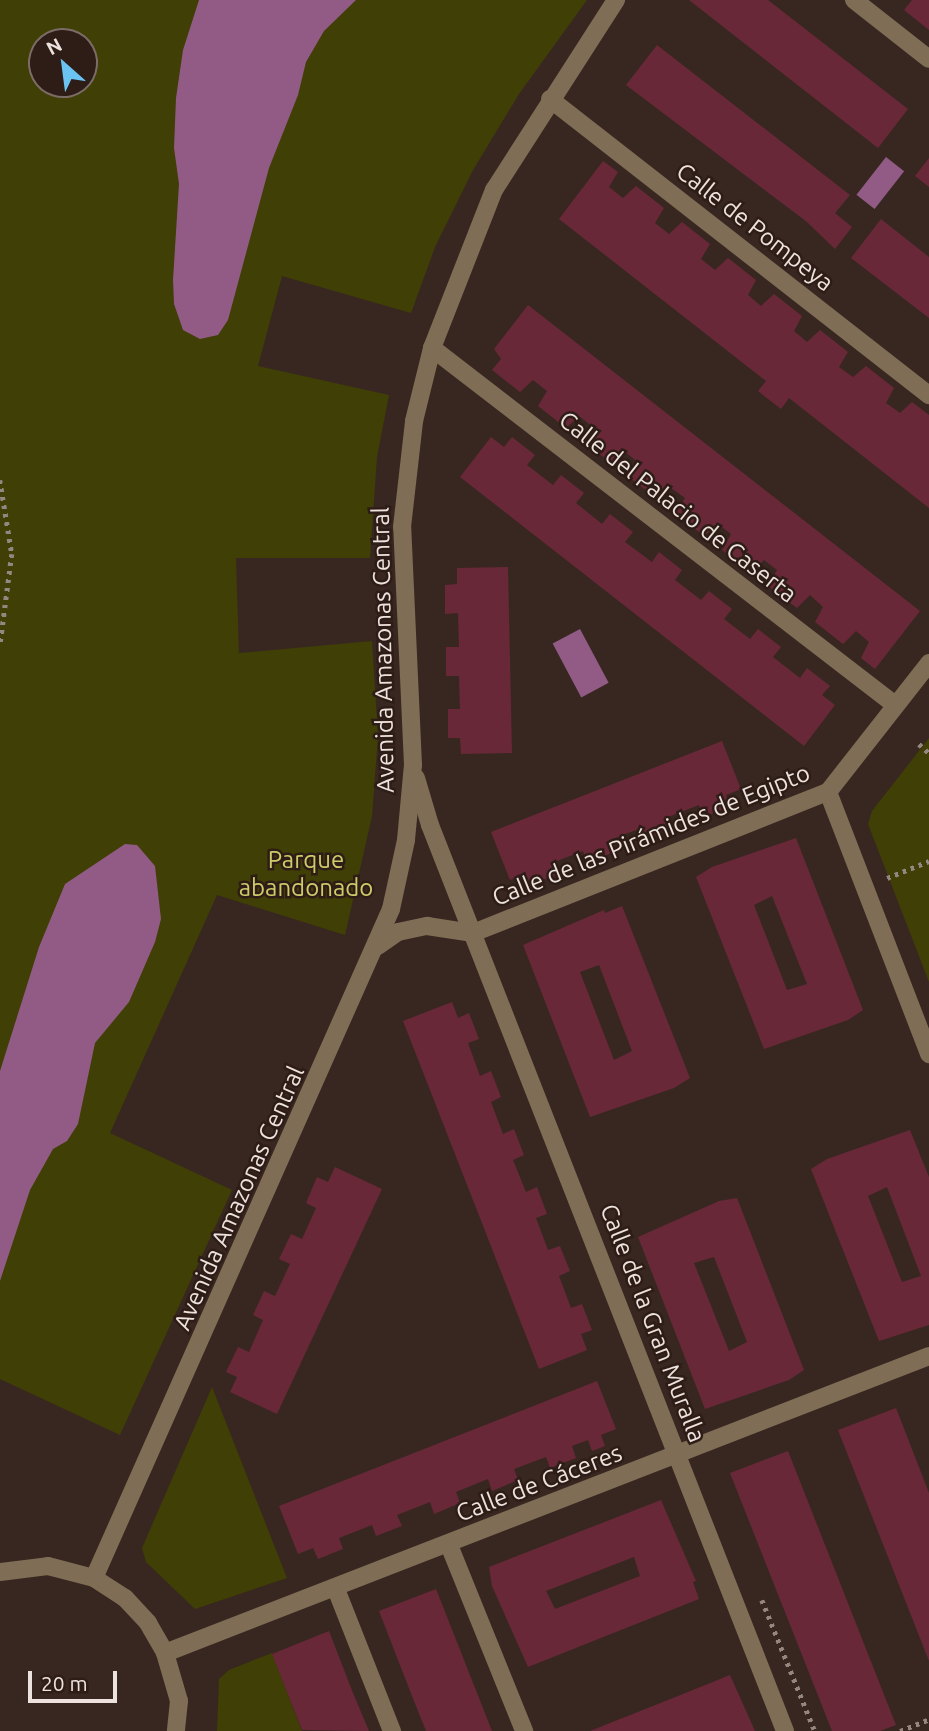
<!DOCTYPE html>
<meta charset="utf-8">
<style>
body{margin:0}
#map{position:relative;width:929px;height:1731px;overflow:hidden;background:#382720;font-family:Ubuntu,sans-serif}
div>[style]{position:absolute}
.green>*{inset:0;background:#403f05}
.water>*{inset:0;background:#915b86;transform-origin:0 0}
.building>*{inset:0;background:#682838}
.path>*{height:4.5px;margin-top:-2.25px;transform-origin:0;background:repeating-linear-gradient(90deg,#948680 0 3.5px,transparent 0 8.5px)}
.minor>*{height:18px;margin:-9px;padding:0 9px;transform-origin:9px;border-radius:9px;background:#7f6d55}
span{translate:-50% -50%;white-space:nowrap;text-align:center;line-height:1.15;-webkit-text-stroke:5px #2e1d17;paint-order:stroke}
.street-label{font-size:24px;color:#eee2de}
.park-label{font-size:24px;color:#cdcc69}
.north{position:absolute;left:28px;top:28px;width:70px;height:70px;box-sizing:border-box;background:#2e1d17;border:2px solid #7b6c67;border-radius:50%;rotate:332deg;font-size:19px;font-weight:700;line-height:28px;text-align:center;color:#eee2de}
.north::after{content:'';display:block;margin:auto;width:24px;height:32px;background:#6bc3f2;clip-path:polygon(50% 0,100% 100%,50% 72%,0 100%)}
.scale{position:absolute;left:28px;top:1671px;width:89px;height:32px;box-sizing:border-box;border:4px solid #eee2de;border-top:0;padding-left:9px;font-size:21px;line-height:24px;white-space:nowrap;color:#eee2de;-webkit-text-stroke:5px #2e1d17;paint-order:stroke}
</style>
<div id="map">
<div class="green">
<div style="clip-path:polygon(evenodd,0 0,587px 0,519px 94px,473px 170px,435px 247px,411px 313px,282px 276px,258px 366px,389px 395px,377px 457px,370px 558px,236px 558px,239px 653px,372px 641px,378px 736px,372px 816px,345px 935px,217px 895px,110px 1133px,232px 1190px,120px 1435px,0 1379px,0 0,42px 42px,84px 42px,84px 84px,42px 84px,42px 42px)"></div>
<div style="clip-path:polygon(929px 738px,929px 982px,868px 824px,872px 811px)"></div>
<div style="clip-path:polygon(212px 1387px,287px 1578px,195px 1609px,146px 1562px,142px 1548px)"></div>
<div style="clip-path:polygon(272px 1653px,302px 1731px,217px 1731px,219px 1679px,229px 1670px)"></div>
</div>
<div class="water">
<div style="clip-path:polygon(199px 0,356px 0,324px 31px,306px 62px,298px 95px,269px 168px,228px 320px,218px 335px,200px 339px,183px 330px,174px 304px,173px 280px,179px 184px,174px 148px,176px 98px,183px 50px)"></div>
<div style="left:886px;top:157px;width:23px;height:48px;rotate:38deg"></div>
<div style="left:580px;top:629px;width:61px;height:31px;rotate:62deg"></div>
<div style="clip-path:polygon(125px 844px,137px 845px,155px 866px,161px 919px,155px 942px,129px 1002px,95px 1043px,78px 1124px,67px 1141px,53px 1149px,30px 1190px,0 1281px,0 1071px,39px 947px,65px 884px)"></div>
</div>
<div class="building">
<div style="clip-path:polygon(689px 0,768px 0,908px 109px,878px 148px)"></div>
<div style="clip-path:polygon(912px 0,929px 0,929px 30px,904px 10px)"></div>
<div style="clip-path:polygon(657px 45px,850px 195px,835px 213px,852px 227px,835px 249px,807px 222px,626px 85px)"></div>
<div style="clip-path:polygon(929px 158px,929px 187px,915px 176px)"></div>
<div style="clip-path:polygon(603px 161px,618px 172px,609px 187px,623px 198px,636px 186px,664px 208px,655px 223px,669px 234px,682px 222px,710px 244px,701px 259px,715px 270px,728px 258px,756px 280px,748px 295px,761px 306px,774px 294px,802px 316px,794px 331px,807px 342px,820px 330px,848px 352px,839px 367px,853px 377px,866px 366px,894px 388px,886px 403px,900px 413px,912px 402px,929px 415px,929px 508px,789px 398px,781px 409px,758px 391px,766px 381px,559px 219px)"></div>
<div style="clip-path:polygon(881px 219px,929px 257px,929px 318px,851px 258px)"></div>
<div style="clip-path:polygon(528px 305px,920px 611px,875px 669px,861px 658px,869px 642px,856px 631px,843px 644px,815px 622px,823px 607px,810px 595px,797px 608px,768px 586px,777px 570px,764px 560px,751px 572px,722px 550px,731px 534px,718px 524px,704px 536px,676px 514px,685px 498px,671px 488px,659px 500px,630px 478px,639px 463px,625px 452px,612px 464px,584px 442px,593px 427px,579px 416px,566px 428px,538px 406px,547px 391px,533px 380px,520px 392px,492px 370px,501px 359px,494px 349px)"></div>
<div style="clip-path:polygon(491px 437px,504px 447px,512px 437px,535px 455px,527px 465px,553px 485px,561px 475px,584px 493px,576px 503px,602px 524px,610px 514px,633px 532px,625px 542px,652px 562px,659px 552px,682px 570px,675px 580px,701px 600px,709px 591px,732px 609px,724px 619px,750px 639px,758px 629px,781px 647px,773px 657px,800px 678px,807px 668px,830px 686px,822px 695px,835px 705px,804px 746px,460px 477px)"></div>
<div style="clip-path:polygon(508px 567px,512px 753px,461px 754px,460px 738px,448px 738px,448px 709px,460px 709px,459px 676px,446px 676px,446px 647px,459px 647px,458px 613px,445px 614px,445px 585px,457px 584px,457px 568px)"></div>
<div style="clip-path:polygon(722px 741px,741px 789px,726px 795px,730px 806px,704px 817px,699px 805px,668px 817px,672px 829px,645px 840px,641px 828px,610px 840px,614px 852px,587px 863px,583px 851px,552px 863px,556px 875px,529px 885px,525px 874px,510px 880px,491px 832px)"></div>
<div style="clip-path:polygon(evenodd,796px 838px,863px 1010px,848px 1020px,764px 1049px,696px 877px,712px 867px,796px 838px,772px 896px,807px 984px,787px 990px,754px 905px,772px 896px)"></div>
<div style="clip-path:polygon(evenodd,622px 906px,690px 1078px,674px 1088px,590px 1117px,523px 945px,604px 910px,605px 913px,622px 906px,599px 965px,632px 1051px,614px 1060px,580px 972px,599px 965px)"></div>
<div style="clip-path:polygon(452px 1002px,458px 1018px,469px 1013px,479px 1039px,468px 1043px,480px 1076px,491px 1071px,501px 1097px,491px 1102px,503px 1134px,514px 1129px,524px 1155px,513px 1160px,526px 1192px,537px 1187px,547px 1214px,536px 1218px,548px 1250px,560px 1246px,570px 1271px,559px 1276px,571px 1308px,582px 1304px,592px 1330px,581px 1334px,587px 1350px,539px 1369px,403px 1021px)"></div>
<div style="clip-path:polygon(evenodd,910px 1130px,929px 1177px,929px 1325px,879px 1341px,811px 1169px,827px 1159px,910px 1130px,887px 1187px,921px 1276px,902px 1282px,868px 1196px,887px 1187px)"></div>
<div style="clip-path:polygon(335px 1167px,382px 1189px,277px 1414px,230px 1392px,237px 1377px,226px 1372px,238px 1347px,249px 1352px,263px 1320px,253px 1315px,264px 1291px,275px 1296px,290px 1264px,279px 1259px,291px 1234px,302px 1239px,316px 1208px,306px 1203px,317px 1177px,328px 1182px)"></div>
<div style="clip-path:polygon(evenodd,737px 1198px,804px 1370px,789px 1380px,705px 1409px,638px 1237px,719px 1201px,737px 1198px,714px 1257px,747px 1342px,729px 1351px,694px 1263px,714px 1257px)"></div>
<div style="clip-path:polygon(597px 1381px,616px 1429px,601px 1435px,605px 1446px,592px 1451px,588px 1440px,572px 1446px,576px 1458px,550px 1468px,546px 1457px,514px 1469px,518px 1480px,492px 1491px,488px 1479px,456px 1492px,460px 1503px,434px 1514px,430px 1502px,397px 1515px,402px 1526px,376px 1536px,372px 1525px,339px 1538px,343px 1549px,318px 1559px,313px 1548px,298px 1554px,279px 1506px)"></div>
<div style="clip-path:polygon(896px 1408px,929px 1493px,929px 1661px,838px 1430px)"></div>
<div style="clip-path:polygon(788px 1451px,896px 1725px,880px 1731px,832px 1731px,730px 1473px)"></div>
<div style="clip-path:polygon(evenodd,661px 1500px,696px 1581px,693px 1582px,699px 1599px,528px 1667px,492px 1586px,489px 1567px,661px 1500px,634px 1557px,640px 1576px,555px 1609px,546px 1591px,634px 1557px)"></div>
<div style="clip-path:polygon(436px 1589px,466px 1665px,492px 1731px,426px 1731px,412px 1696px,379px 1611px)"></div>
<div style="clip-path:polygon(329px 1631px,353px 1693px,369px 1731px,302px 1730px,272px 1654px)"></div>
<div style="clip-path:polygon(730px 1675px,755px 1731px,590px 1731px,678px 1696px)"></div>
</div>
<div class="path">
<div style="left:0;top:480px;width:75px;rotate:80.8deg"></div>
<div style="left:12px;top:554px;width:93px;rotate:97.4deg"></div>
<div style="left:919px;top:744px;width:13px;rotate:42deg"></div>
<div style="left:887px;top:878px;width:45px;rotate:-22deg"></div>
<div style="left:762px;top:1600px;width:141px;rotate:68deg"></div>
<div style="left:900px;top:1731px;width:31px;rotate:-22deg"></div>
</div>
<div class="minor">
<div style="left:854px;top:0;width:95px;rotate:38.2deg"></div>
<div style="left:550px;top:99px;width:481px;rotate:38deg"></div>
<div style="left:432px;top:348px;width:585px;rotate:37.63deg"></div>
<div style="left:416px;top:778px;width:49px;rotate:73.4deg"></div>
<div style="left:430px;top:825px;width:973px;rotate:68.6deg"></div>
<div style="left:828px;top:792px;width:281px;rotate:68.9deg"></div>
<div style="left:378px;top:946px;width:24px;rotate:-35deg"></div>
<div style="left:398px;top:932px;width:30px;rotate:-12deg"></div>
<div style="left:427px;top:926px;width:47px;rotate:8.7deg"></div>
<div style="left:473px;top:933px;width:382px;rotate:-21.7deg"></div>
<div style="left:828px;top:792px;width:164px;rotate:-51.9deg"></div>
<div style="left:449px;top:1545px;width:201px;rotate:68deg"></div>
<div style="left:0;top:1572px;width:48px;rotate:-7.1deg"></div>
<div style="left:48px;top:1566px;width:48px;rotate:14.6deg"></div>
<div style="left:94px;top:1578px;width:37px;rotate:33deg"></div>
<div style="left:125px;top:1598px;width:34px;rotate:47deg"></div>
<div style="left:148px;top:1623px;width:34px;rotate:60deg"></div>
<div style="left:165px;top:1653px;width:50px;rotate:73.7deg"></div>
<div style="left:179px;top:1701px;width:30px;rotate:96deg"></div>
<div style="left:94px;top:1578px;width:732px;rotate:-66.06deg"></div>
<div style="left:391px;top:909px;width:71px;rotate:-77.7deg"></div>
<div style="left:406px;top:840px;width:75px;rotate:-84.7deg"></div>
<div style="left:413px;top:765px;width:238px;rotate:-92.6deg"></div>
<div style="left:402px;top:527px;width:107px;rotate:-83.5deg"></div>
<div style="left:414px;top:421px;width:75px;rotate:-76.1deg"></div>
<div style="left:432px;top:348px;width:170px;rotate:-68.6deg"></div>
<div style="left:494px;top:190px;width:226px;rotate:-57.3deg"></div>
<div style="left:336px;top:1589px;width:153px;rotate:68.5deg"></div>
<div style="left:165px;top:1653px;width:820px;rotate:-21.24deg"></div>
</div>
<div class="street-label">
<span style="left:755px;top:227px;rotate:38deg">Calle de Pompeya</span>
<span style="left:678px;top:507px;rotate:38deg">Calle del Palacio de Caserta</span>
<span style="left:383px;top:650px;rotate:-91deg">Avenida Amazonas Central</span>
<span style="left:651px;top:835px;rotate:-22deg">Calle de las Pirámides de Egipto</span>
<span style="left:239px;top:1198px;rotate:-66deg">Avenida Amazonas Central</span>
<span style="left:653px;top:1323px;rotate:69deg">Calle de la Gran Muralla</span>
<span style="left:539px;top:1483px;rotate:-21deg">Calle de Cáceres</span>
</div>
<div class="park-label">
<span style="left:306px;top:874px">Parque<br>abandonado</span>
</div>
<div class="north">N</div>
<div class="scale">20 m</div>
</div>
